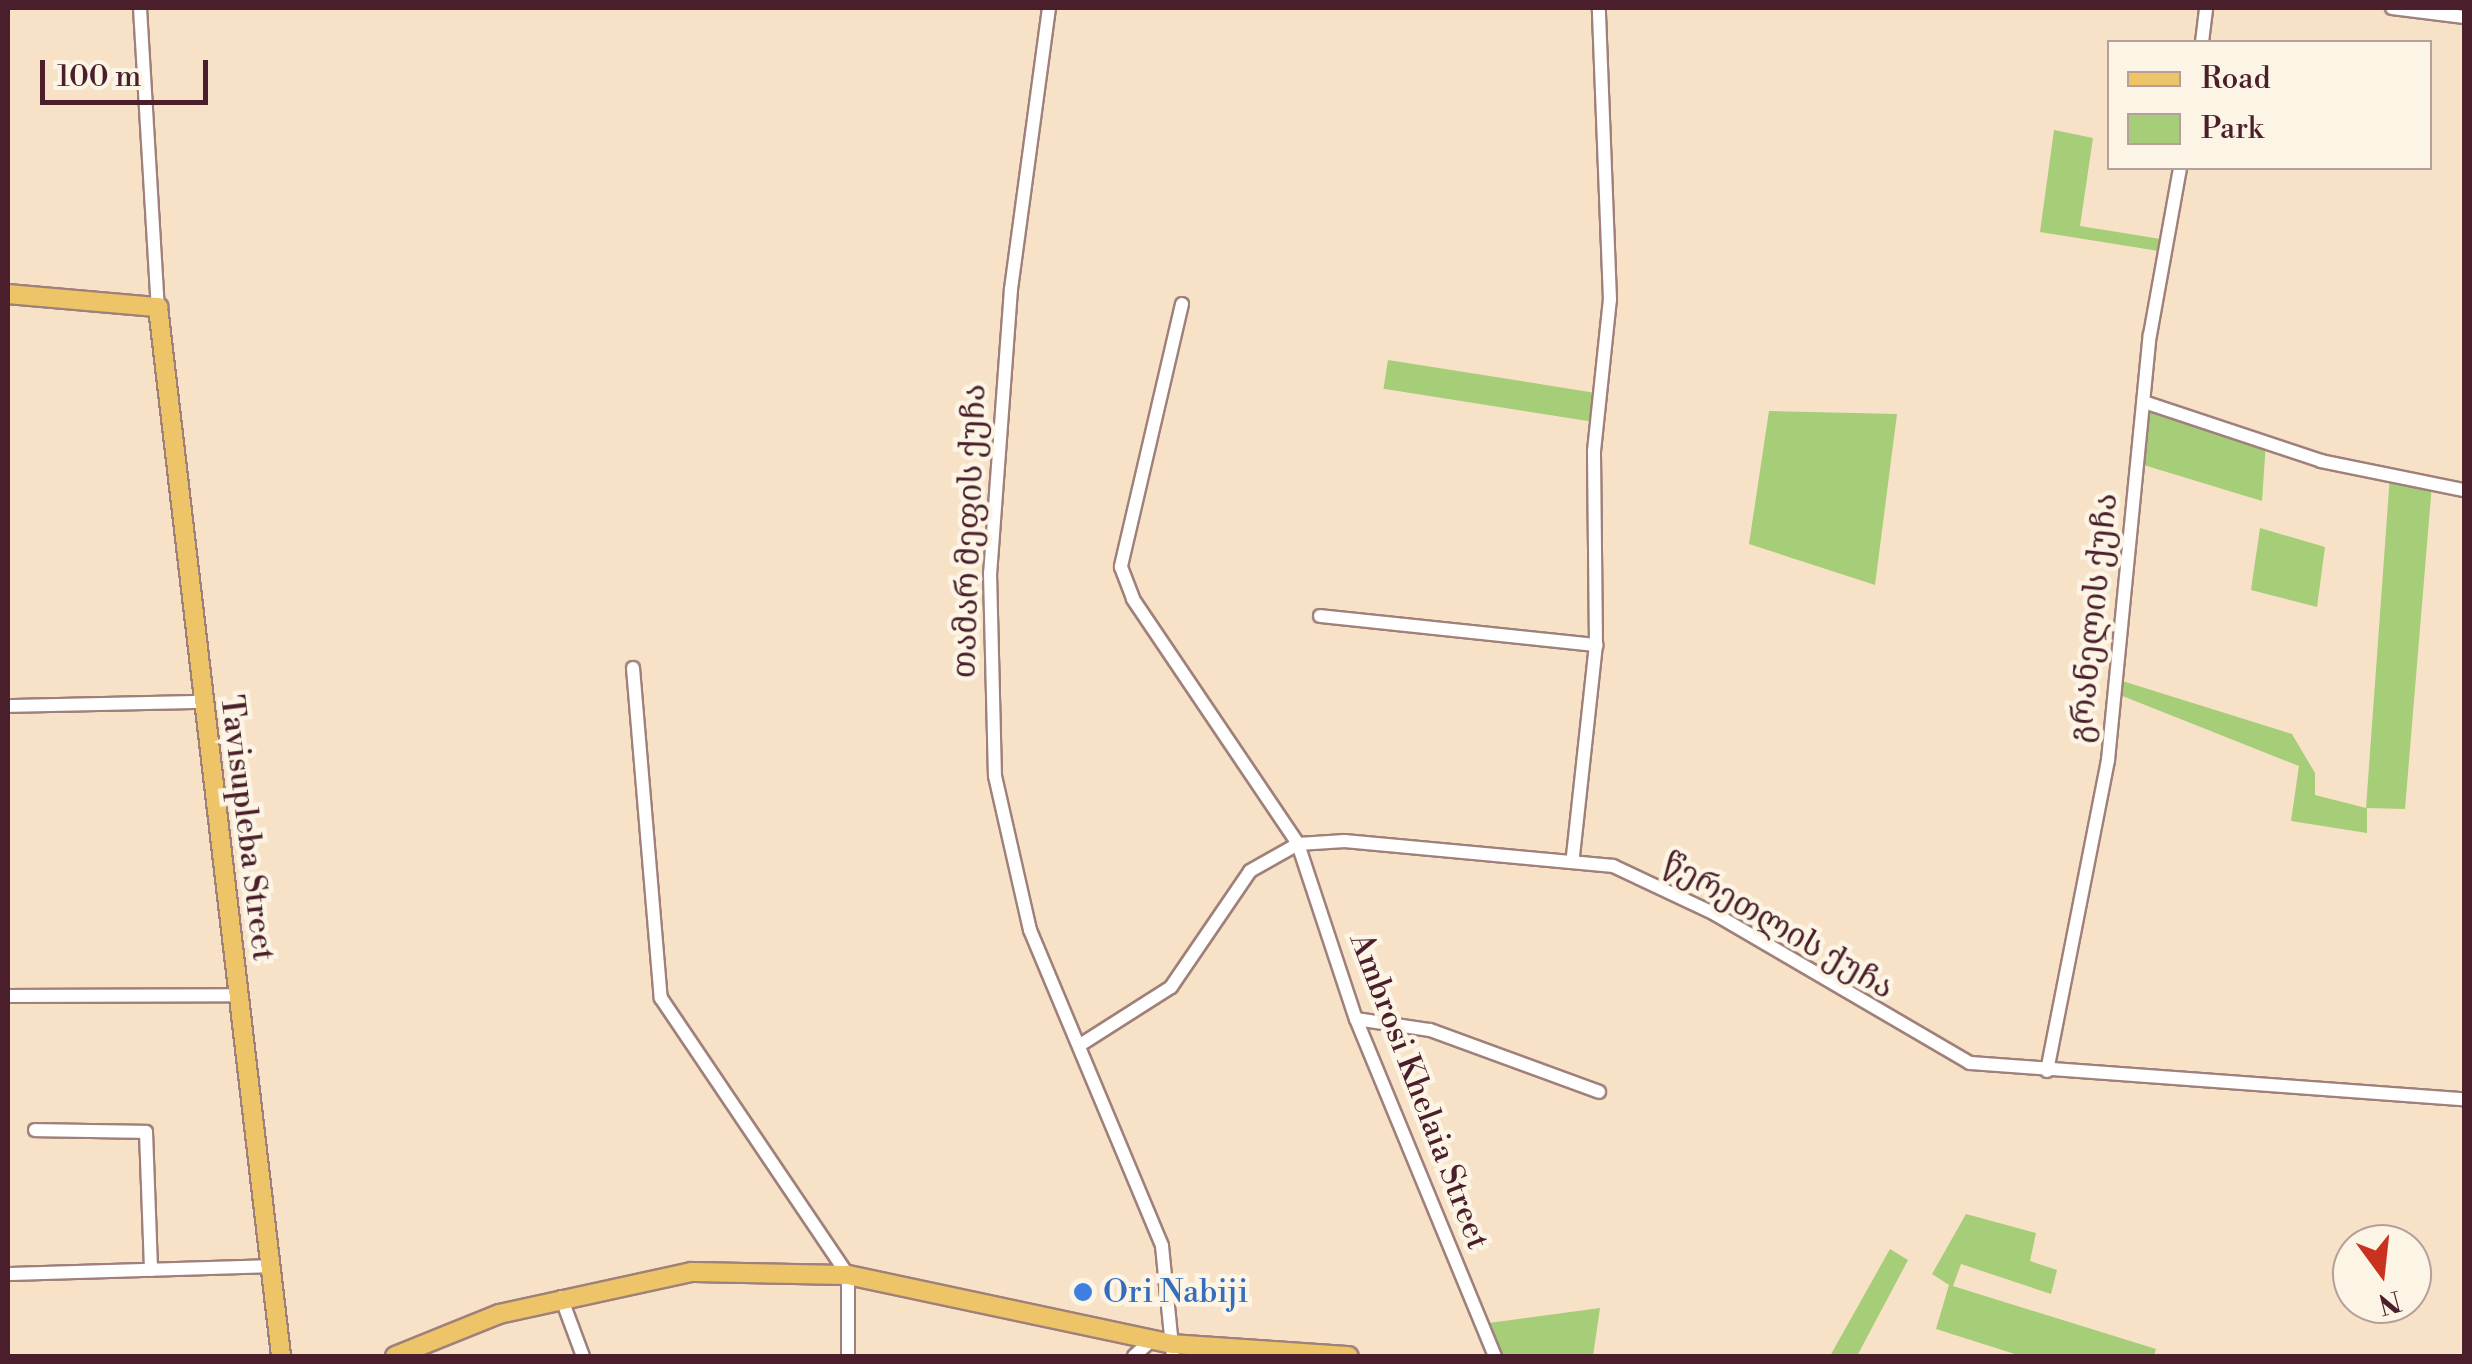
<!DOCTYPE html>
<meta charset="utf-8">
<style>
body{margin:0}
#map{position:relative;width:2472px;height:1364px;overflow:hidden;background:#f7e2c8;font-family:"Libre Bodoni","Noto Serif Georgian",serif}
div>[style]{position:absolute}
.green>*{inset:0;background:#a6cd77;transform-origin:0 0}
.roads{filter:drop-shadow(2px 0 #a0807a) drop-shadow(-2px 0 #a0807a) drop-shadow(0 2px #a0807a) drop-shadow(0 -2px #a0807a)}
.minor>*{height:12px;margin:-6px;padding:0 6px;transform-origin:6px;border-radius:6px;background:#fff}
.major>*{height:18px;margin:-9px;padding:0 9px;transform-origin:9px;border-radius:9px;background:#eec469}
.dots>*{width:28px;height:28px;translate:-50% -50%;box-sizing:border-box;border:5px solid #fcf5e5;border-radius:50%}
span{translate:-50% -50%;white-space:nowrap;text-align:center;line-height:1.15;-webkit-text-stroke:9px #fcf5e5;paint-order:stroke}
.street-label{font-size:32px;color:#4a1f2b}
.shop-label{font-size:32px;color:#366cbe}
.left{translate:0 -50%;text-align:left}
.frame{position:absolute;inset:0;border:10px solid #4a1f2b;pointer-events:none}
.legend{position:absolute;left:2107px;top:40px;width:325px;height:130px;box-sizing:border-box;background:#fcf5e5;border:2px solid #b59f9b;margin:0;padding:12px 18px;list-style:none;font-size:30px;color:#4a1f2b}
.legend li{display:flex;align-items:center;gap:20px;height:50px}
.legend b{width:50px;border:2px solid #b59f9b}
.north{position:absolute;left:2332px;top:1224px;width:100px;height:100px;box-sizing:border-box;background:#fcf5e5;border:2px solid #b59f9b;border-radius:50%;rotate:165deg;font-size:28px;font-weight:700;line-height:40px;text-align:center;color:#4a1f2b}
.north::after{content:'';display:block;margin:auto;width:35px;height:45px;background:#c8321e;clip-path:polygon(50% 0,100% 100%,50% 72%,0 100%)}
.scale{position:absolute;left:40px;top:60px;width:168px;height:45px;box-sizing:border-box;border:5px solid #4a1f2b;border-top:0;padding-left:12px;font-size:30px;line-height:35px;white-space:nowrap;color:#4a1f2b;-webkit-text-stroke:8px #fcf5e5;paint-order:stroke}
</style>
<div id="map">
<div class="green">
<div style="clip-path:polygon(2054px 130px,2093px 138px,2080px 226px,2167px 240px,2165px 252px,2040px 232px)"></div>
<div style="left:1388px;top:360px;width:215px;height:29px;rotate:9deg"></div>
<div style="clip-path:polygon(2144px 402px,2266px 442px,2262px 501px,2137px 463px)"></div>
<div style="clip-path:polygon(1769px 411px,1897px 414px,1875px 585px,1749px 544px)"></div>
<div style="clip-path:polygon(2390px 475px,2432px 484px,2405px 809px,2367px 808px,2367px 833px,2291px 821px,2299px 766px,2115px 693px,2116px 679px,2292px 734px,2315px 773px,2315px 795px,2366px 808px)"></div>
<div style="clip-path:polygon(2260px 528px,2325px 547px,2317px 607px,2251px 590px)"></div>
<div style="clip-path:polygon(1966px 1214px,2036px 1233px,2030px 1261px,2057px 1270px,2051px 1294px,1961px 1264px,1953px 1286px,2156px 1349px,2154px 1356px,2021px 1356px,1936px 1329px,1949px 1285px,1932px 1274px)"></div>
<div style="clip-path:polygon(1890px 1249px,1908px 1260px,1857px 1356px,1830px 1356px)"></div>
<div style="clip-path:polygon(1600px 1308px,1593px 1356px,1495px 1356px,1481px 1324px)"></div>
</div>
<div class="roads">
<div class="minor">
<div style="left:140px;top:8px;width:300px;rotate:86.6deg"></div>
<div style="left:1049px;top:8px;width:284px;rotate:97.7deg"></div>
<div style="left:1011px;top:289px;width:285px;rotate:94.2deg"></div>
<div style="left:990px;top:573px;width:203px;rotate:88.6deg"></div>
<div style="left:995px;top:776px;width:158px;rotate:77.2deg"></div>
<div style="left:1030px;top:930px;width:342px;rotate:67.3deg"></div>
<div style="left:1162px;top:1246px;width:111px;rotate:84.3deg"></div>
<div style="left:2392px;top:8px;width:73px;rotate:7.1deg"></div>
<div style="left:2202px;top:42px;width:34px;rotate:-83deg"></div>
<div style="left:1182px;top:304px;width:270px;rotate:103.1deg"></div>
<div style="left:1121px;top:567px;width:34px;rotate:69deg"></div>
<div style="left:1133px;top:599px;width:295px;rotate:56deg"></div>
<div style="left:1298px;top:844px;width:184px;rotate:71.7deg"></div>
<div style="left:1356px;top:1019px;width:365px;rotate:67.6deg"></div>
<div style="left:2144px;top:402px;width:187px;rotate:18.4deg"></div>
<div style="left:2321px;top:461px;width:146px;rotate:11.5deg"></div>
<div style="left:1320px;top:616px;width:278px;rotate:6deg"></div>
<div style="left:633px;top:668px;width:331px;rotate:85.2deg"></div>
<div style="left:661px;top:998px;width:334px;rotate:56deg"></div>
<div style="left:848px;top:1275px;width:81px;rotate:90deg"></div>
<div style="left:8px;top:706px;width:192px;rotate:-1.2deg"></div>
<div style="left:1573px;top:856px;width:212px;rotate:-83.8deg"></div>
<div style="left:1596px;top:645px;width:194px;rotate:-90.6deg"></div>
<div style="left:1594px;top:451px;width:152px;rotate:-84deg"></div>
<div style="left:1610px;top:300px;width:292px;rotate:-92.2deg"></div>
<div style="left:8px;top:996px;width:230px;rotate:-0.2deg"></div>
<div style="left:1356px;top:1019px;width:75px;rotate:8.5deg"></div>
<div style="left:1430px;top:1030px;width:180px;rotate:20.1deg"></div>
<div style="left:1080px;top:1045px;width:108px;rotate:-32.5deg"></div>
<div style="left:1171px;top:987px;width:140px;rotate:-55.7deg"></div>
<div style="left:1250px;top:871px;width:55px;rotate:-29.4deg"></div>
<div style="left:1298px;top:844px;width:47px;rotate:-3.7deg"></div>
<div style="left:1345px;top:841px;width:269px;rotate:5.3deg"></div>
<div style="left:1613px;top:866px;width:113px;rotate:25.2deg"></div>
<div style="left:1715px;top:914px;width:295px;rotate:30.3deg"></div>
<div style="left:1970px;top:1063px;width:495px;rotate:4.2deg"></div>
<div style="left:2047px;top:1071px;width:317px;rotate:-78.9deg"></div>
<div style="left:2108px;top:760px;width:427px;rotate:-84.4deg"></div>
<div style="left:2150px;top:335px;width:170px;rotate:-79.8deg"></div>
<div style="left:35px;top:1130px;width:111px;rotate:1deg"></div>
<div style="left:146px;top:1132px;width:138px;rotate:87.9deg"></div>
<div style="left:8px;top:1274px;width:262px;rotate:-1.7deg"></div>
<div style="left:561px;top:1297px;width:63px;rotate:69.6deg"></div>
<div style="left:1134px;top:1356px;width:24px;rotate:-42deg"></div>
</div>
<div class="major">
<div style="left:8px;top:294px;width:151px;rotate:5deg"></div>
<div style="left:158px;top:307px;width:1056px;rotate:83.31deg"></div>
<div style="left:395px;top:1356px;width:112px;rotate:-22deg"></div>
<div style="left:499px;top:1314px;width:197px;rotate:-12.3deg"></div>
<div style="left:691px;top:1272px;width:157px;rotate:1.1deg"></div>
<div style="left:848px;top:1275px;width:331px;rotate:12deg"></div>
<div style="left:1172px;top:1344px;width:177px;rotate:3.9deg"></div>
</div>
</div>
<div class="dots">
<div style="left:1083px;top:1292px;background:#3f7fe0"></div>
</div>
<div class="street-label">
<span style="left:970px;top:531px;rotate:-88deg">თამარ მეფის ქუჩა</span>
<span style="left:2094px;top:618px;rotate:-84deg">გრანელის ქუჩა</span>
<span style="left:247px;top:828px;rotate:83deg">Tavisupleba Street</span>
<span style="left:1778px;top:926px;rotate:30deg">წერეთლის ქუჩა</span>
<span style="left:1419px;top:1091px;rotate:69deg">Ambrosi Khelaia Street</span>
</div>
<div class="shop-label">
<span class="left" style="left:1103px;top:1292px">Ori Nabiji</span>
</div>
<div class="frame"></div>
<ul class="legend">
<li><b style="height:12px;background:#eec469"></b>Road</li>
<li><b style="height:28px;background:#a6cd77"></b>Park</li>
</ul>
<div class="north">N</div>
<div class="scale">100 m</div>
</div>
